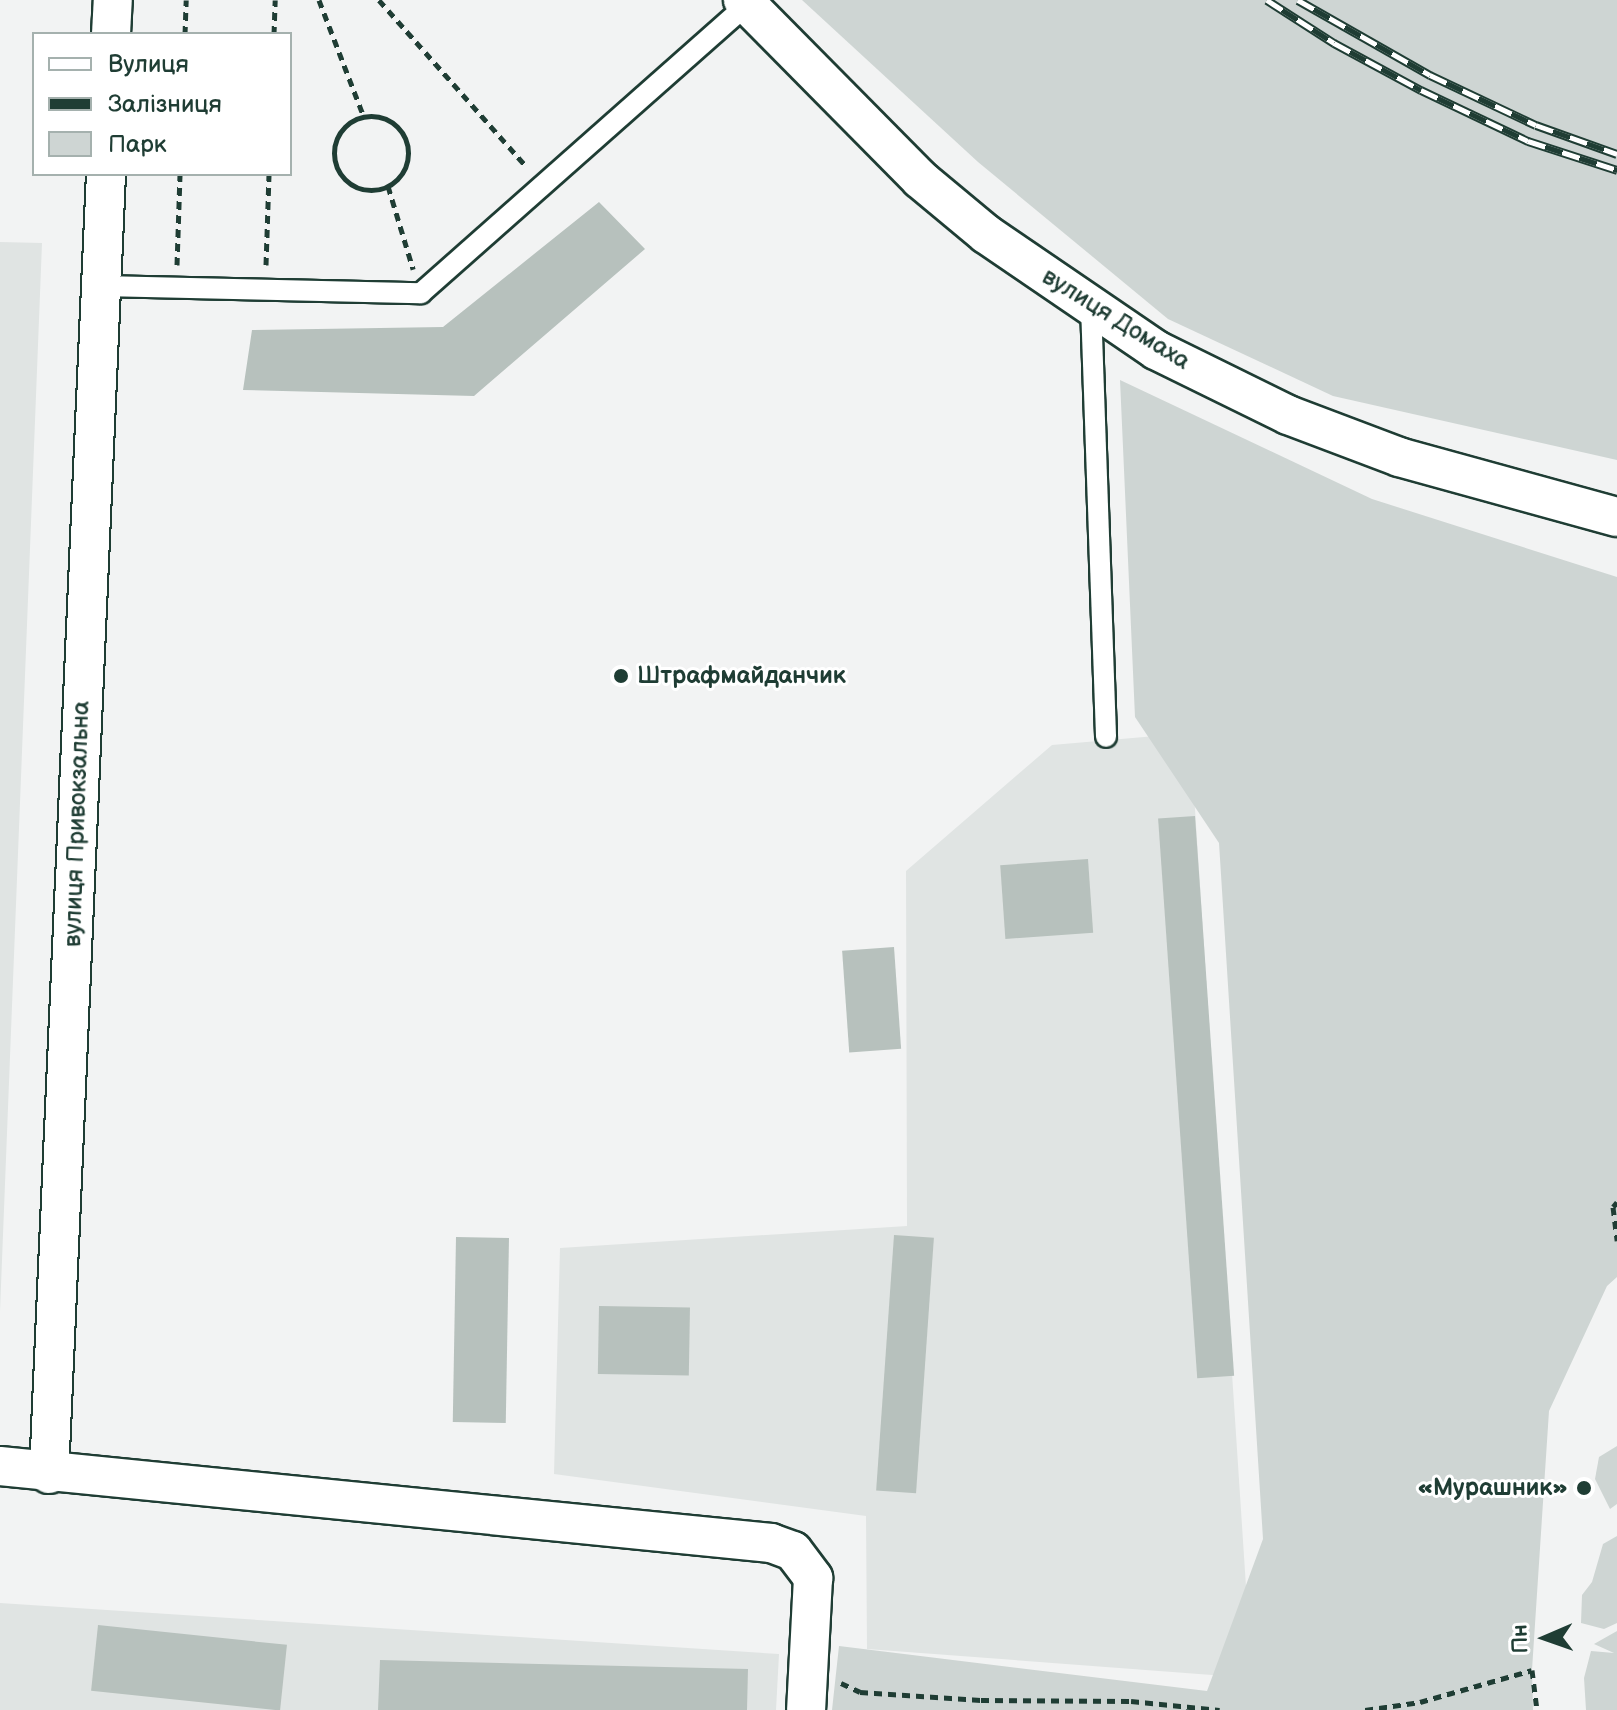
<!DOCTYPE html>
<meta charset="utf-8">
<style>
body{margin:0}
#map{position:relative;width:1617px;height:1710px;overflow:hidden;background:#f2f3f3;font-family:"Balsamiq Sans",sans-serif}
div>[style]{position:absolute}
.built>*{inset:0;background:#e0e4e3}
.green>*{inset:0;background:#ced5d3}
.building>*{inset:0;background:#b7c1bd;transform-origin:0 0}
.path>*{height:5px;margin-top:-2.5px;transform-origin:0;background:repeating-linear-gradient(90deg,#1f3d34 0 8px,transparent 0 14px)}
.path>.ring{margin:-2.5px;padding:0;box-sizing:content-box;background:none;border:5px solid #1f3d34;border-radius:50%}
.roads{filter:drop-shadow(2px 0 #1f3d34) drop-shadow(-2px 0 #1f3d34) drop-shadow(0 2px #1f3d34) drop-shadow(0 -2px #1f3d34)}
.lane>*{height:20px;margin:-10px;padding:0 10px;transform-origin:10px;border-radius:10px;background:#fff}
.street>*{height:38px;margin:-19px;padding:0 19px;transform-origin:19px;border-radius:19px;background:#fff}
.rail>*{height:9px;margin-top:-4.5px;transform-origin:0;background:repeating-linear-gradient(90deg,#fff 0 18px,#1f3d34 0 36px);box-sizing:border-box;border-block:2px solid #1f3d34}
.dots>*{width:22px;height:22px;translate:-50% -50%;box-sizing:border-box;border:4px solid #fff;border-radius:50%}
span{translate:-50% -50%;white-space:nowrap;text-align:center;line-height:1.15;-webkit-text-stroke:6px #fff;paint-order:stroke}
.street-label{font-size:24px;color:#1f3d34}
.poi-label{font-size:24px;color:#1f3d34;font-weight:700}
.left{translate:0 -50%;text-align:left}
.right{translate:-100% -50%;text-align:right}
.legend{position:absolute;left:32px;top:32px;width:260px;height:144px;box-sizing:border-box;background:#fff;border:2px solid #a5b1ae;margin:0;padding:10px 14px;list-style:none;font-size:24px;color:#1f3d34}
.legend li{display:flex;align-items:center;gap:16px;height:40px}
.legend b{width:40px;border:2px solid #a5b1ae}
.north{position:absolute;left:1505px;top:1598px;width:80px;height:80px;-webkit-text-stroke:6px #fff;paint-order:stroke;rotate:268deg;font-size:22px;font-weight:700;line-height:32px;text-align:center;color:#1f3d34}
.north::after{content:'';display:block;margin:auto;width:28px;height:36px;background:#1f3d34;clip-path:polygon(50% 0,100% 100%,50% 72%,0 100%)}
</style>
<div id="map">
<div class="built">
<div style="clip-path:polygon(0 242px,42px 243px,0 1311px)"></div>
<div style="clip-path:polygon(1190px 733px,1252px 1678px,867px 1649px,866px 1516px,554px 1474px,560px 1248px,907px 1226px,906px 871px,1052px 745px)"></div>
<div style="clip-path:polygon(0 1603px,779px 1654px,776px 1710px,0 1710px)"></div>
</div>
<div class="green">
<div style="clip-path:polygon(802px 0,1617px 0,1617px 460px,1333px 396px,1168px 319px,978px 162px)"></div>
<div style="clip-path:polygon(1120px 380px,1372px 499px,1617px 577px,1617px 1277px,1607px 1286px,1549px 1411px,1532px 1670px,1533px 1710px,832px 1710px,839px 1646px,1207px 1691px,1263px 1539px,1219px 843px,1135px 717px)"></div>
<div style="clip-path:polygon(1617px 1446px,1617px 1504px,1610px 1509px,1595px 1479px,1599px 1457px)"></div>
<div style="clip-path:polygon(1617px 1536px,1617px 1623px,1604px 1629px,1581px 1623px,1582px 1595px,1592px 1582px,1603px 1544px)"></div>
<div style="clip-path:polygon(1617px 1631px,1617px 1710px,1586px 1710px,1584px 1678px,1591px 1651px,1614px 1653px,1594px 1644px)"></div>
</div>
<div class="building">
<div style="clip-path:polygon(599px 202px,645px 249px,474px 396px,243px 390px,252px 330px,443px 327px)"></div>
<div style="left:1195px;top:816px;width:561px;height:37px;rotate:86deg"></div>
<div style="left:1088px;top:859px;width:74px;height:88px;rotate:86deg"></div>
<div style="left:894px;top:947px;width:102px;height:52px;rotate:86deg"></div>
<div style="left:894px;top:1235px;width:40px;height:256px;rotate:4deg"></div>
<div style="left:456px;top:1237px;width:53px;height:185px;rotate:1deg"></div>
<div style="left:599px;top:1306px;width:91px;height:68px;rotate:1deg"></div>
<div style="left:98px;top:1625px;width:190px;height:66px;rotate:6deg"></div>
<div style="clip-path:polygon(380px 1660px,748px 1669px,747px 1710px,378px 1710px)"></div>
</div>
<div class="path">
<div style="left:319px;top:0;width:125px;rotate:69deg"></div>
<div style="left:379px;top:0;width:223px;rotate:48.5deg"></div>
<div style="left:185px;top:34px;width:34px;rotate:-88deg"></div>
<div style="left:274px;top:34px;width:34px;rotate:-88deg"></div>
<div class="ring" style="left:334px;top:116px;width:69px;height:69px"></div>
<div style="left:388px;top:186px;width:87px;rotate:73.2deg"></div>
<div style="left:177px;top:265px;width:91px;rotate:-88.1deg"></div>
<div style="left:266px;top:265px;width:91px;rotate:-88.1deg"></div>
<div style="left:1617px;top:1202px;width:6px;rotate:129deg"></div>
<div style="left:1613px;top:1207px;width:34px;rotate:83deg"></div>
<div style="left:841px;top:1683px;width:21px;rotate:25deg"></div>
<div style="left:860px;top:1692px;width:121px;rotate:3.8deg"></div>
<div style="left:981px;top:1700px;width:150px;rotate:0.4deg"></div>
<div style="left:1131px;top:1701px;width:89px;rotate:5.8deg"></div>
<div style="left:1365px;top:1710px;width:56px;rotate:-8.3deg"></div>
<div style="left:1420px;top:1702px;width:116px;rotate:-15.9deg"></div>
<div style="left:1532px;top:1670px;width:40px;rotate:82.9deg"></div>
</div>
<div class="roads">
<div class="lane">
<div style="left:101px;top:286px;width:320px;rotate:1.3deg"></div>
<div style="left:421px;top:293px;width:435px;rotate:-41.5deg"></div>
<div style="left:1091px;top:306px;width:431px;rotate:88deg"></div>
</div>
<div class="street">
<div style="left:743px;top:0;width:252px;rotate:45.3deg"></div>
<div style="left:920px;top:179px;width:86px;rotate:39.8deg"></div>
<div style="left:986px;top:234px;width:206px;rotate:34.3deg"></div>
<div style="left:1156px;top:350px;width:147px;rotate:26.2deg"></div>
<div style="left:1288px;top:415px;width:119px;rotate:20.7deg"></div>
<div style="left:1399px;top:457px;width:226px;rotate:15.4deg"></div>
<div style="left:111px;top:34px;width:34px;rotate:-87deg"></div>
<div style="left:0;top:1466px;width:775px;rotate:5.7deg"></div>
<div style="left:771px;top:1543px;width:23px;rotate:20deg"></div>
<div style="left:793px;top:1551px;width:34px;rotate:53deg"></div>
<div style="left:813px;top:1578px;width:132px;rotate:93deg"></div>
<div style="left:49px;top:1474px;width:1301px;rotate:-87.49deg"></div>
</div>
</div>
<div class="rail">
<div style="left:1267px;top:0;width:80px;rotate:32.7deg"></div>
<div style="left:1334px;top:43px;width:99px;rotate:28.4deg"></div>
<div style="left:1421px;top:90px;width:119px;rotate:25.5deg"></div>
<div style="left:1528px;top:141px;width:94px;rotate:18deg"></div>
<div style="left:1298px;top:0;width:152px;rotate:29.6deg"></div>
<div style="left:1430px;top:75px;width:117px;rotate:25.3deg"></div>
<div style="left:1536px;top:125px;width:86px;rotate:19.7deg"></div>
</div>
<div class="dots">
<div style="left:621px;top:676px;background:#1f3d34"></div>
<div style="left:1584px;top:1488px;background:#1f3d34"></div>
</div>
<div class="street-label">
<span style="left:1116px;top:319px;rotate:32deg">вулиця Домаха</span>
<span style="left:77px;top:824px;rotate:-88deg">вулиця Привокзальна</span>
</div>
<div class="poi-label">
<span class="left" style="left:637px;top:676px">Штрафмайданчик</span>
<span class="right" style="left:1568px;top:1488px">«Мурашник»</span>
</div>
<ul class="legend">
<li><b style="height:10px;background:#fff"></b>Вулиця</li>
<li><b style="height:10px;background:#1f3d34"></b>Залізниця</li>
<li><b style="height:22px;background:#ced5d3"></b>Парк</li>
</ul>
<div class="north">Пн</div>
</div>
